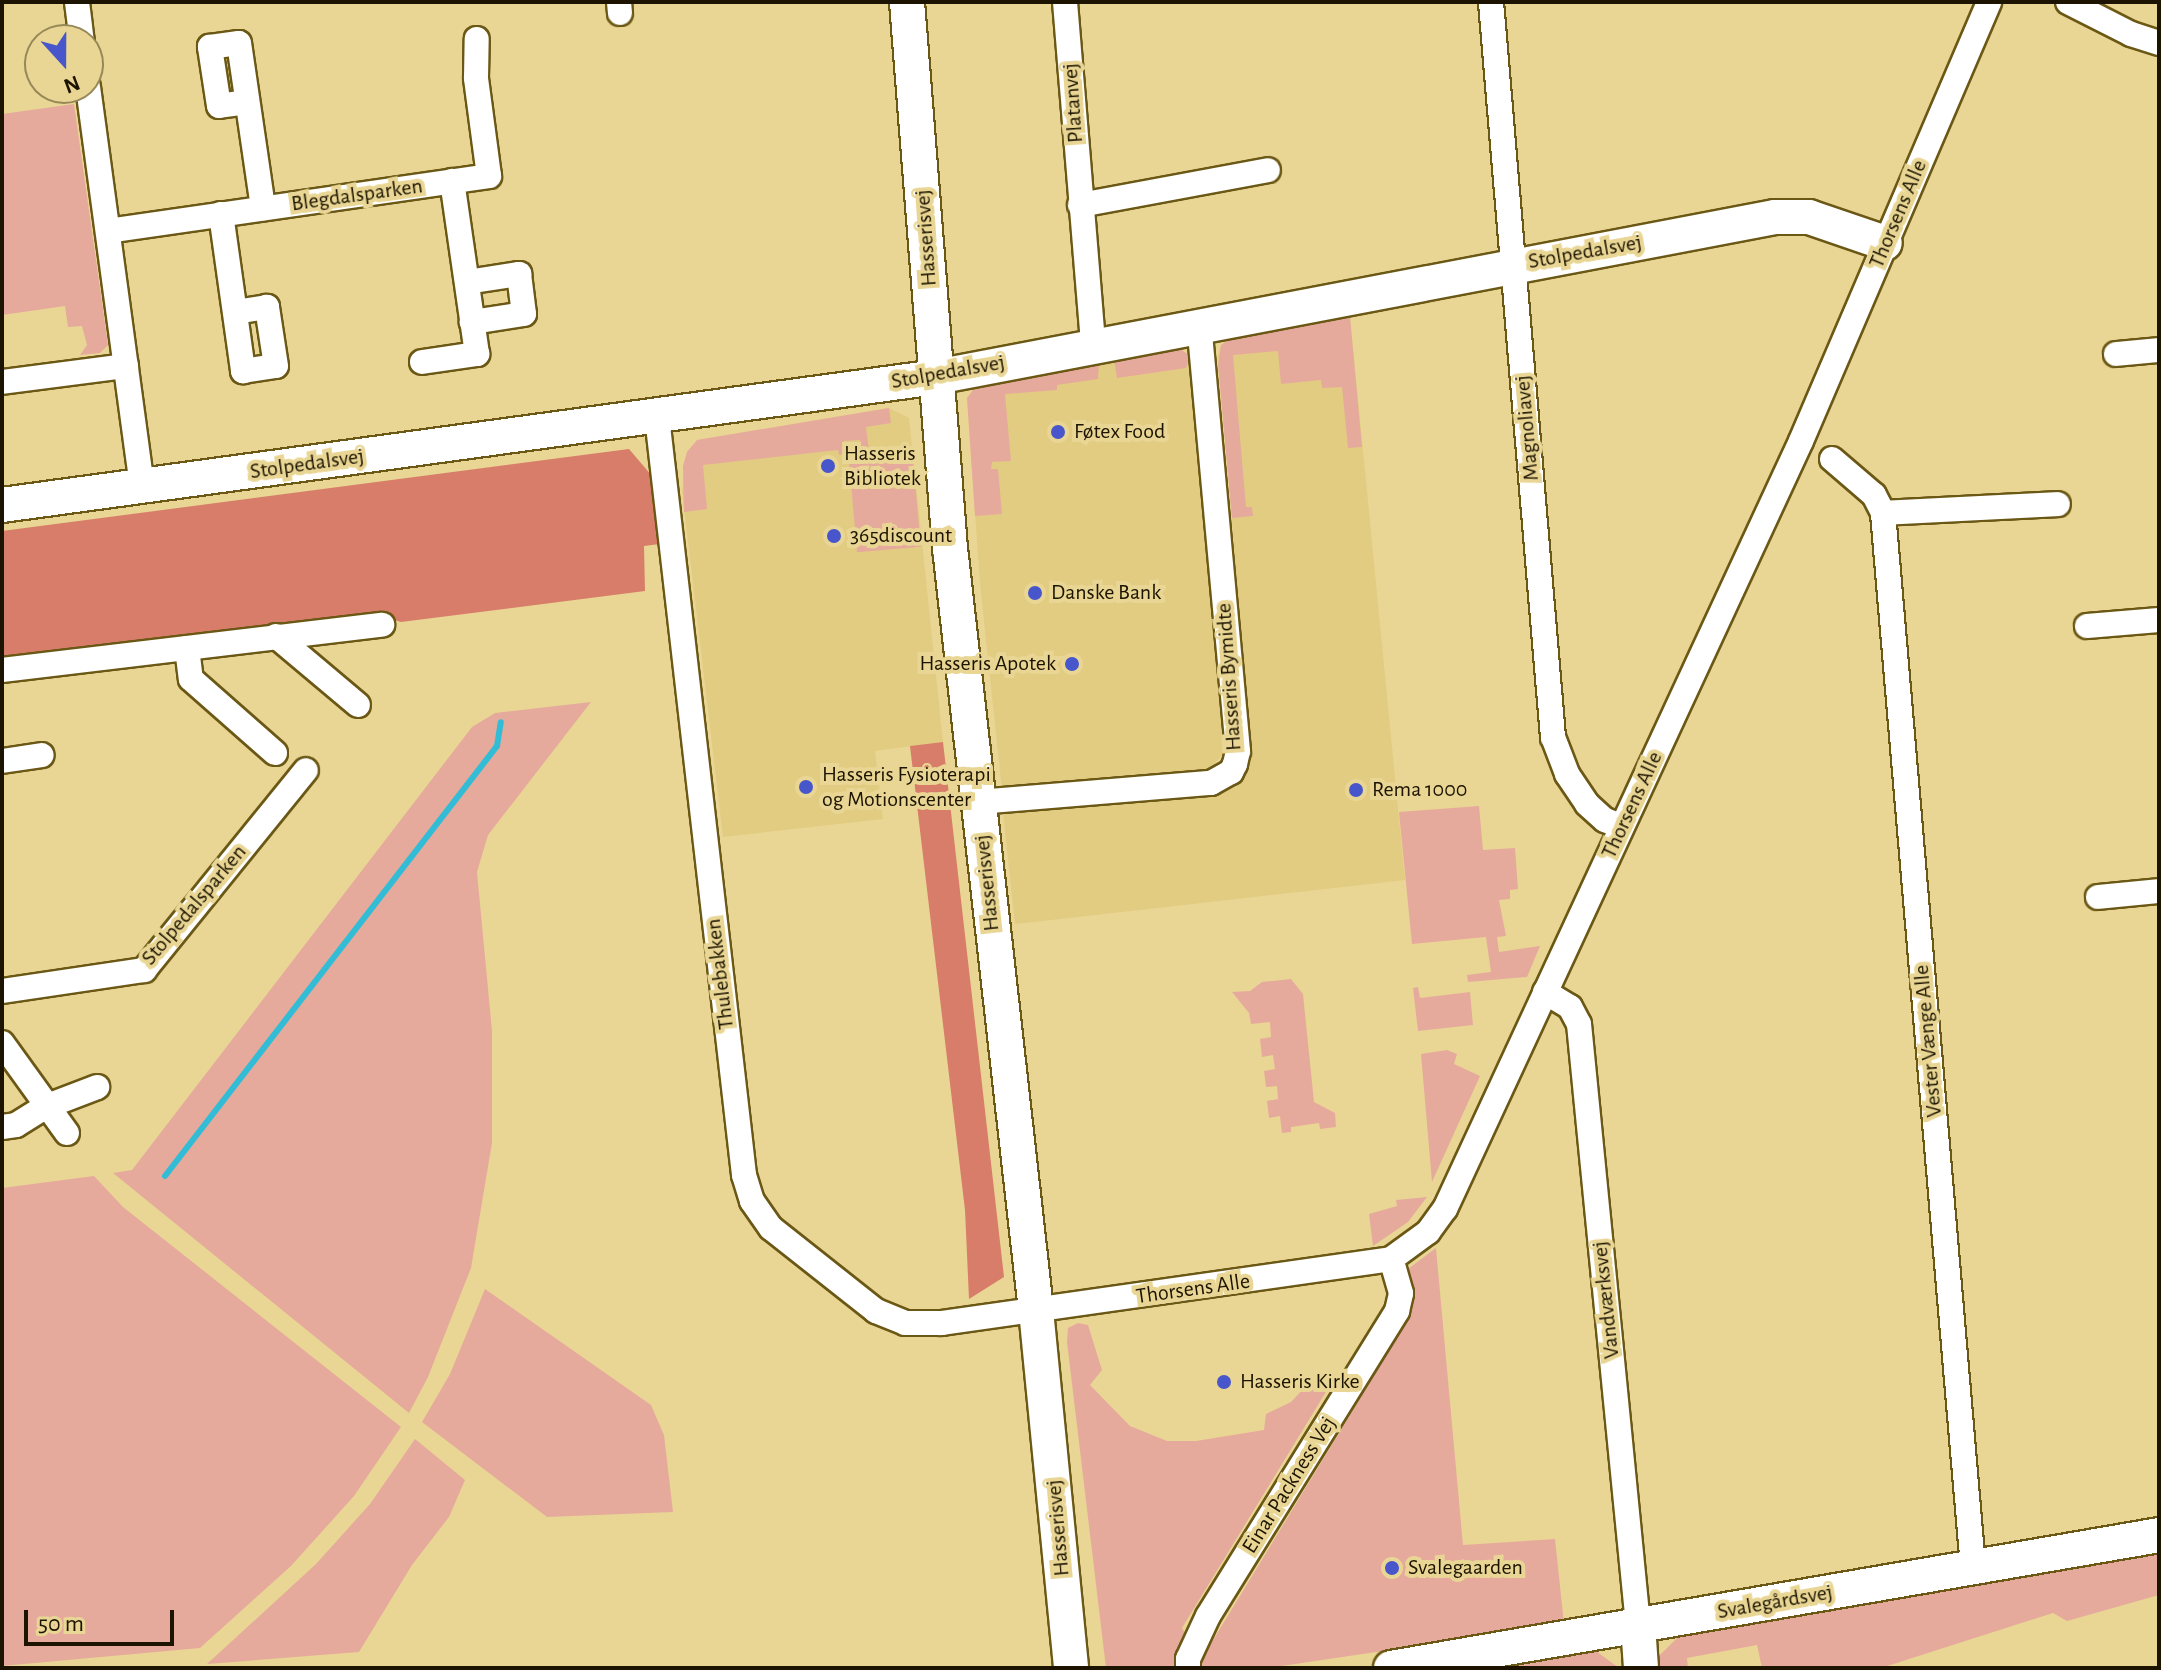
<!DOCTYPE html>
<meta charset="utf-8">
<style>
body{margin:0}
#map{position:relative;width:2161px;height:1670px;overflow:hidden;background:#e9d694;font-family:"Alegreya Sans",sans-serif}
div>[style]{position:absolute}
.built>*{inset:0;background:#e2cc82}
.green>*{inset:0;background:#e6aa9c;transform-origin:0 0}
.forest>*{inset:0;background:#d87d69}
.stream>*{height:6px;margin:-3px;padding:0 3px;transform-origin:3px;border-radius:3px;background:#32bcd5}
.roads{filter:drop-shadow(2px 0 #6b5815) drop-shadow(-2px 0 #6b5815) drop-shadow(0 2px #6b5815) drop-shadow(0 -2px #6b5815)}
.street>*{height:24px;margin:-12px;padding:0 12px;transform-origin:12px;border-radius:12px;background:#fff}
.secondary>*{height:34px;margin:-17px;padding:0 17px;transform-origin:17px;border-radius:17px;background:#fff}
.dots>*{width:22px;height:22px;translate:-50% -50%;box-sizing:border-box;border:4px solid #e9d694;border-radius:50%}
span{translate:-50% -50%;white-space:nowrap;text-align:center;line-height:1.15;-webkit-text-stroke:8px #e9d694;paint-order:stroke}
.street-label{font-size:22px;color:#1c1400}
.poi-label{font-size:22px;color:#1c1400}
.left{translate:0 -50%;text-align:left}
.right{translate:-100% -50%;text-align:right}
.frame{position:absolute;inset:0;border:4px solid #1c1400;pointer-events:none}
.north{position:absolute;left:24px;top:24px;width:80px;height:80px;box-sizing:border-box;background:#e9d694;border:2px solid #978859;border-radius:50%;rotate:159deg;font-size:22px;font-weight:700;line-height:32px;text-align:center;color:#1c1400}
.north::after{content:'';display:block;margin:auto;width:28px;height:36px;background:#4856cb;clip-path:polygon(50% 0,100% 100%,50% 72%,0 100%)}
.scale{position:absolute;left:24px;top:1610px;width:150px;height:36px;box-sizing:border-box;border:4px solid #1c1400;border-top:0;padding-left:10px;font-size:24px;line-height:28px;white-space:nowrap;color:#1c1400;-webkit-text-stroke:6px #e9d694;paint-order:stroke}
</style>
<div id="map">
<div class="built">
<div style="clip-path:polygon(1350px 317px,1405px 880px,1015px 924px,1003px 813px,1218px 795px,1236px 787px,1247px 773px,1251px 749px,1218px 355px,1221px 345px,1230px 339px)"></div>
<div style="clip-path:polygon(1179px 348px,1190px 356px,1224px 753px,1209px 770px,1002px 790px,980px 584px,967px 398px,976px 386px)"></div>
<div style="clip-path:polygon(889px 408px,909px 418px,943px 742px,875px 751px,883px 819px,723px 837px,682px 491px,687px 452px,697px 440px)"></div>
</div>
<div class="green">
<div style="clip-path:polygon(74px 104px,108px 345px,100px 353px,80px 355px,87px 345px,82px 326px,68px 327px,65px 306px,2px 315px,2px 114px)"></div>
<div style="clip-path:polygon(1350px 317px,1362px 447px,1348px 448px,1342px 387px,1322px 388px,1321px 380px,1281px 384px,1278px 351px,1233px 355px,1246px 507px,1252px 507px,1253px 516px,1232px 518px,1218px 365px,1221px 345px,1230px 339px)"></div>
<div style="clip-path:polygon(1179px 348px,1190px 356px,1186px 368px,1117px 378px,1114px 360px)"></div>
<div style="clip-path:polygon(1099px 363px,1098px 379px,1057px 385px,1057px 390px,1005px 394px,1011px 461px,992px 462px,991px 469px,998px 469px,1002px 514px,975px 516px,967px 398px,976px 386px)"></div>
<div style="clip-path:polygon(889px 408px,891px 423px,866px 427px,869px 451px,862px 452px,860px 440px,844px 441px,845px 454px,839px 455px,838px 450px,703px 465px,707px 509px,684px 512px,683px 466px,687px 452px,697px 440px)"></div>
<div style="left:913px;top:458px;width:89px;height:64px;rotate:85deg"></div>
<div style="clip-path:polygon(591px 702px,488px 835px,477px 872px,492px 1031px,492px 1143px,471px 1268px,428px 1377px,409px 1413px,113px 1173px,132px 1170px,472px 727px,495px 713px)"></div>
<div style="clip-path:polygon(1479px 806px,1483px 850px,1515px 848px,1518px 889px,1510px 890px,1510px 899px,1499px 900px,1506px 936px,1497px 937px,1499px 952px,1540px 946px,1527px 977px,1468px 982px,1467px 975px,1491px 972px,1486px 937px,1412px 944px,1399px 812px)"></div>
<div style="clip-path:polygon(1291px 979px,1303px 994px,1314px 1102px,1335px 1113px,1336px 1127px,1320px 1129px,1319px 1123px,1291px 1127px,1291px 1132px,1282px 1133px,1280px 1116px,1269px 1118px,1267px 1101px,1278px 1099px,1277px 1086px,1266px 1087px,1264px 1071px,1275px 1069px,1273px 1055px,1262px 1057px,1260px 1039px,1271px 1037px,1270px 1022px,1251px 1024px,1249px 1013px,1232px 992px,1250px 991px,1262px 982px)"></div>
<div style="clip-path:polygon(1418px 987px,1420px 998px,1470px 992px,1473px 1025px,1418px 1031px,1413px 988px)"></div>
<div style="clip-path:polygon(1447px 1050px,1457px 1054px,1454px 1064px,1480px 1076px,1432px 1182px,1421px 1054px)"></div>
<div style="clip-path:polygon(94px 1176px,123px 1207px,401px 1427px,354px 1496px,291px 1566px,200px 1648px,2px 1666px,2px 1188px)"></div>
<div style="clip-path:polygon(1427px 1197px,1408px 1222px,1373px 1246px,1369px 1214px,1397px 1206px,1396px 1200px)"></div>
<div style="clip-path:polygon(1436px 1248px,1463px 1545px,1555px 1539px,1564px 1624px,1269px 1668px,1196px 1668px,1403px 1328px,1407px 1309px,1404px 1272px)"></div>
<div style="clip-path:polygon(485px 1289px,651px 1405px,664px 1435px,673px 1512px,547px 1517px,422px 1422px,450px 1374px)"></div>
<div style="clip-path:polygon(1078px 1323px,1088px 1325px,1102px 1370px,1090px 1385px,1130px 1426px,1167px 1441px,1196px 1441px,1264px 1430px,1266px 1414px,1291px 1402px,1317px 1374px,1332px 1382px,1182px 1628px,1190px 1640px,1180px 1668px,1106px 1668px,1067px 1342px,1068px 1328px)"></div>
<div style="clip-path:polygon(415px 1439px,465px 1480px,449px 1517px,412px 1565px,359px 1652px,207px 1664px,316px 1564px,370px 1504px)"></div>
<div style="clip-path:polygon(2159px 1552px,2159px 1595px,2067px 1621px,2053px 1613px,1881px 1668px,1762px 1668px,1757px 1645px,1687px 1658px,1688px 1668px,1660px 1668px,1659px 1656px,1678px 1637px)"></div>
<div style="clip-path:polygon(1596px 1651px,1619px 1668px,1506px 1668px)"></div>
</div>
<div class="forest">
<div style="clip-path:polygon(629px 449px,652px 476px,660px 544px,644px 546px,645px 591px,401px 622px,377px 615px,2px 661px,2px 531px)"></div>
<div style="clip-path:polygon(943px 742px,1004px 1277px,969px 1299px,965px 1210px,910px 746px)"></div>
</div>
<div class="stream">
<div style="left:165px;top:1176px;width:543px;rotate:-52.33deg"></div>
<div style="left:497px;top:746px;width:24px;rotate:-81deg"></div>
</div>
<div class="roads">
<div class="street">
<div style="left:77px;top:2px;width:38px;rotate:83deg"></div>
<div style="left:619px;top:2px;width:11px;rotate:85deg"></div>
<div style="left:1065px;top:2px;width:345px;rotate:85.3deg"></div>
<div style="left:1491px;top:2px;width:738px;rotate:85.18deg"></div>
<div style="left:1553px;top:737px;width:40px;rotate:69deg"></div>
<div style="left:1567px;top:774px;width:36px;rotate:56deg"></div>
<div style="left:1587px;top:804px;width:24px;rotate:42deg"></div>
<div style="left:1605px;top:820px;width:18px;rotate:22deg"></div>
<div style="left:2068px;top:2px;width:71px;rotate:26.9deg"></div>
<div style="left:2131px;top:34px;width:29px;rotate:18deg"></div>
<div style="left:88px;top:87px;width:402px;rotate:82.3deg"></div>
<div style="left:247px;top:102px;width:28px;rotate:172deg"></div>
<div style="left:219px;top:106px;width:60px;rotate:-98.7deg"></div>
<div style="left:210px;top:47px;width:29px;rotate:-8deg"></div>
<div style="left:239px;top:43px;width:167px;rotate:81.7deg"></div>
<div style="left:1080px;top:205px;width:191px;rotate:-10.5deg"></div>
<div style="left:221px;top:214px;width:159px;rotate:82deg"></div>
<div style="left:243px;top:371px;width:33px;rotate:-9deg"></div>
<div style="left:276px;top:366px;width:60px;rotate:-98.7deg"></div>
<div style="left:267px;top:307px;width:32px;rotate:171deg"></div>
<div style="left:108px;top:231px;width:385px;rotate:-8.2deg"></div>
<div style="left:489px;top:176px;width:99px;rotate:-97.6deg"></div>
<div style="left:476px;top:78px;width:39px;rotate:-89deg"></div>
<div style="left:467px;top:282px;width:53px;rotate:-8.7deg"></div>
<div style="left:519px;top:274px;width:40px;rotate:82.9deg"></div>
<div style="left:524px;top:314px;width:53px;rotate:171.3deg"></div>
<div style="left:2116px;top:354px;width:43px;rotate:-5.3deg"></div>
<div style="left:422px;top:362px;width:56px;rotate:-8.3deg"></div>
<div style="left:477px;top:354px;width:175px;rotate:-98.2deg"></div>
<div style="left:2px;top:382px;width:125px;rotate:-7.4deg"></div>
<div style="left:657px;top:417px;width:763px;rotate:83.45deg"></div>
<div style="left:744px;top:1175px;width:27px;rotate:73deg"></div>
<div style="left:752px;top:1201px;width:33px;rotate:55deg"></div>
<div style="left:771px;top:1228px;width:134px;rotate:38.3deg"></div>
<div style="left:876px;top:1311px;width:31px;rotate:22deg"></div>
<div style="left:905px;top:1323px;width:37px"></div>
<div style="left:942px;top:1323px;width:454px;rotate:-8.1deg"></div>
<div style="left:1391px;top:1259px;width:46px;rotate:-36.1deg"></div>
<div style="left:1428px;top:1232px;width:29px;rotate:-54deg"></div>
<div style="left:1445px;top:1209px;width:846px;rotate:-65.13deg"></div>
<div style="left:1801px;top:441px;width:478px;rotate:-66.8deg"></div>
<div style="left:1832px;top:459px;width:55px;rotate:40.6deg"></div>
<div style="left:1874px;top:495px;width:20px;rotate:63deg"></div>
<div style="left:1883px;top:513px;width:1059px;rotate:85.12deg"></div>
<div style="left:1883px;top:513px;width:175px;rotate:-2.9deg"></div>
<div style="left:2087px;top:626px;width:72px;rotate:-4.8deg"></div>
<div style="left:276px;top:636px;width:107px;rotate:40.1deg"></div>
<div style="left:187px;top:648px;width:31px;rotate:83deg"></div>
<div style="left:191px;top:679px;width:112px;rotate:41.4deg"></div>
<div style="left:2px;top:670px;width:383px;rotate:-6.8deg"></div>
<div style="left:2px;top:761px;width:40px;rotate:-8.5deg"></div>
<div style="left:978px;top:802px;width:234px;rotate:-4.7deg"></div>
<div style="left:1211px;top:783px;width:23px;rotate:-29deg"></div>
<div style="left:1231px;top:772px;width:9px;rotate:-63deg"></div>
<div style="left:1235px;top:764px;width:13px;rotate:-77deg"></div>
<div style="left:1238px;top:751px;width:427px;rotate:-95.2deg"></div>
<div style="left:2098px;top:897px;width:61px;rotate:-5.6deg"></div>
<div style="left:2px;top:991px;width:144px;rotate:-8.4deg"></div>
<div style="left:144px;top:970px;width:257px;rotate:-51deg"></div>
<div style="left:1545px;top:992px;width:29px;rotate:31deg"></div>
<div style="left:1570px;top:1007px;width:19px;rotate:62deg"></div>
<div style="left:1579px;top:1024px;width:604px;rotate:84.39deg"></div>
<div style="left:2px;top:1043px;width:111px;rotate:54.2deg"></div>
<div style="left:2px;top:1127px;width:14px;rotate:-8deg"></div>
<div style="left:16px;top:1125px;width:34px;rotate:-32deg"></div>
<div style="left:45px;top:1107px;width:56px;rotate:-21deg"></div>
<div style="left:1188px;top:1668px;width:9px;rotate:-90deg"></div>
<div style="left:1188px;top:1659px;width:47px;rotate:-65.1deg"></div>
<div style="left:1208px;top:1616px;width:359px;rotate:-58.2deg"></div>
<div style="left:1397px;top:1311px;width:18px;rotate:-77deg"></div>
<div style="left:1401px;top:1293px;width:35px;rotate:-106deg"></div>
</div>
<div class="secondary">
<div style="left:907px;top:2px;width:548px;rotate:85.5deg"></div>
<div style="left:950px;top:548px;width:767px;rotate:83.56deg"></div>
<div style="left:1036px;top:1310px;width:360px;rotate:84.4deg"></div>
<div style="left:2px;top:505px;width:943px;rotate:-7.8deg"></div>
<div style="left:936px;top:377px;width:854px;rotate:-10.8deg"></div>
<div style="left:1775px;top:217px;width:34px"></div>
<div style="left:1809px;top:217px;width:80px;rotate:18.9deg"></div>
<div style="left:1638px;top:1625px;width:43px;rotate:86deg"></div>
<div style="left:1391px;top:1668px;width:779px;rotate:-9.82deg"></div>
</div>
</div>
<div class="dots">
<div style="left:1058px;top:432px;background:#4856cb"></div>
<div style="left:828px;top:466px;background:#4856cb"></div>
<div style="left:834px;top:536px;background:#4856cb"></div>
<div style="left:1035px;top:593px;background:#4856cb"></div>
<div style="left:1072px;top:664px;background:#4856cb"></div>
<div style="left:806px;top:787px;background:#4856cb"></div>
<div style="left:1356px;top:790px;background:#4856cb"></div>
<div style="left:1224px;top:1382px;background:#4856cb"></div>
<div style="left:1392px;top:1568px;background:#4856cb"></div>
</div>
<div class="street-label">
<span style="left:1073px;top:103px;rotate:-94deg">Platanvej</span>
<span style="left:357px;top:195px;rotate:-8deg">Blegdalsparken</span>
<span style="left:1898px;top:214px;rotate:-67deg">Thorsens Alle</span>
<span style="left:926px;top:238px;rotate:-94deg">Hasserisvej</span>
<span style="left:1585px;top:252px;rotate:-10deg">Stolpedalsvej</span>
<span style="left:948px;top:372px;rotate:-10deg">Stolpedalsvej</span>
<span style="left:1527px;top:428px;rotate:-95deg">Magnoliavej</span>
<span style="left:307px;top:464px;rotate:-8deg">Stolpedalsvej</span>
<span style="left:1229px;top:677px;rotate:-94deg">Hasseris Bymidte</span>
<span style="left:1632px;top:805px;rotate:-65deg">Thorsens Alle</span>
<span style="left:987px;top:883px;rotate:-96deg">Hasserisvej</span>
<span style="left:194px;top:905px;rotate:-50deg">Stolpedalsparken</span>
<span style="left:720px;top:974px;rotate:-97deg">Thulebakken</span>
<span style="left:1928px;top:1041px;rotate:-95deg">Vester Vænge Alle</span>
<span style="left:1193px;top:1289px;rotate:-8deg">Thorsens Alle</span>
<span style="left:1606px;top:1300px;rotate:-96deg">Vandværksvej</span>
<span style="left:1289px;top:1485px;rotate:-58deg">Einar Packness Vej</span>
<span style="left:1058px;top:1528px;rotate:-95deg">Hasserisvej</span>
<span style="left:1775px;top:1602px;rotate:-10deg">Svalegårdsvej</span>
</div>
<div class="poi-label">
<span class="left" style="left:1074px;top:432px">Føtex Food</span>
<span class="left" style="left:844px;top:466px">Hasseris<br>Bibliotek</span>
<span class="left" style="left:850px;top:536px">365discount</span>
<span class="left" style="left:1051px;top:593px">Danske Bank</span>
<span class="right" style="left:1056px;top:664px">Hasseris Apotek</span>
<span class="left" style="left:822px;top:787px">Hasseris Fysioterapi<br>og Motionscenter</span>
<span class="left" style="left:1372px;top:790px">Rema 1000</span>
<span class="left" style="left:1240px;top:1382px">Hasseris Kirke</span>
<span class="left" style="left:1408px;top:1568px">Svalegaarden</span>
</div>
<div class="frame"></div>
<div class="north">N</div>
<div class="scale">50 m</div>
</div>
